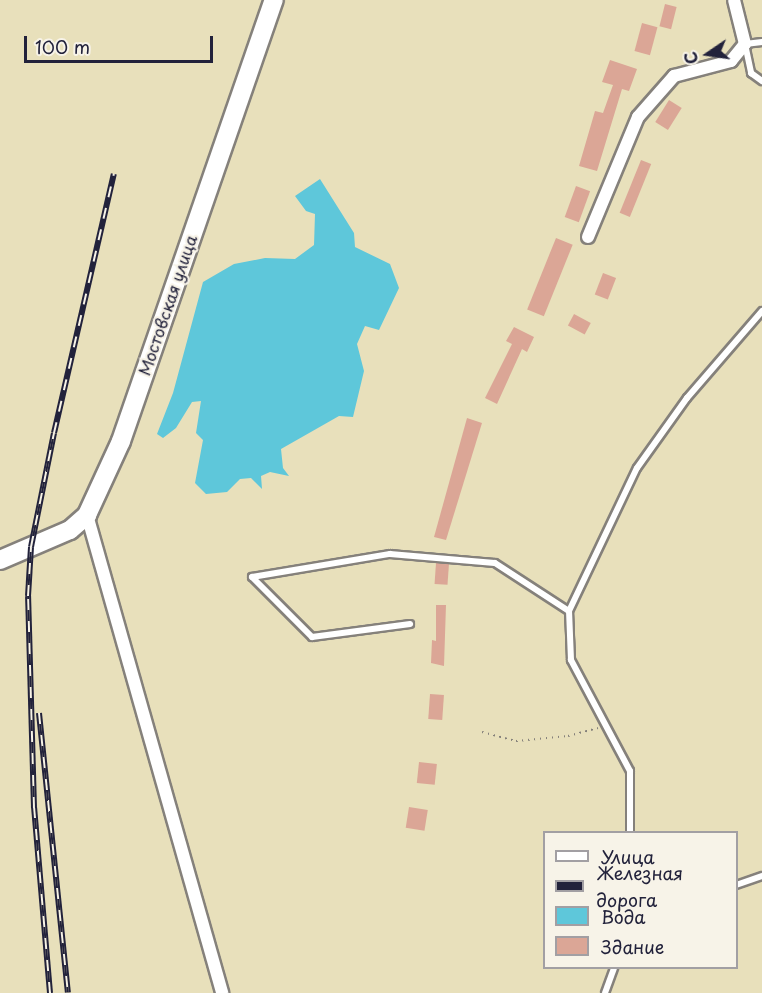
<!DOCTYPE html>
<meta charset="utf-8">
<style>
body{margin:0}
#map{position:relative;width:762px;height:993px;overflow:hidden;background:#e8e0bb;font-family:"Playpen Sans",sans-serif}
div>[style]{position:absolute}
.water>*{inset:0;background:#5ec7da}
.building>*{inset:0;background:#dba696;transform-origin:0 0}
.path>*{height:2px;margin-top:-1px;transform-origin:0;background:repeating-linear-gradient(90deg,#85817b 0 1.5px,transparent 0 6px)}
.roads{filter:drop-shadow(2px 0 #85817b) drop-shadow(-2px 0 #85817b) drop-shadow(0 2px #85817b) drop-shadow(0 -2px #85817b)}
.lane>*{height:6px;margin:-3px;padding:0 3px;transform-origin:3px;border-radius:3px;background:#fff}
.street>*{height:12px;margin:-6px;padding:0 6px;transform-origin:6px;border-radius:6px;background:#fff}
.secondary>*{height:18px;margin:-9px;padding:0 9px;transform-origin:9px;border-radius:9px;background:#fff}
.rail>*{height:6px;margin-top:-3px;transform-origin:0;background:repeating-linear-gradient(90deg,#f7f3e8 0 11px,#22223b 0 22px);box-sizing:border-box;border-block:2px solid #22223b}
span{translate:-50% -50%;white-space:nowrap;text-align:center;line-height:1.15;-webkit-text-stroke:4.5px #f7f3e8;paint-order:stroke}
.street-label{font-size:16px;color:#22223b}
.legend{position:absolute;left:543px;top:831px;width:195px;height:138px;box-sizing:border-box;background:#f7f3e8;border:2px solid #a29fa3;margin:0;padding:8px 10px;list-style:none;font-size:18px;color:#22223b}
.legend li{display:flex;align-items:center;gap:12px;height:30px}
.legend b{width:30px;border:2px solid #a29fa3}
.north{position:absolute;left:678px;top:24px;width:60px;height:60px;-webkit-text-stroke:4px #f7f3e8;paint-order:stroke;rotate:257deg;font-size:16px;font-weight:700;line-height:24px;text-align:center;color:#22223b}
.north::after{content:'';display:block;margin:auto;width:21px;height:27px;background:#22223b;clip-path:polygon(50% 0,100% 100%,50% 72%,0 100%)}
.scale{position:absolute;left:24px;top:36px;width:189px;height:27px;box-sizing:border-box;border:3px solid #22223b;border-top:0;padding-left:8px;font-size:18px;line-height:21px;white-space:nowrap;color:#22223b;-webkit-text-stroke:4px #f7f3e8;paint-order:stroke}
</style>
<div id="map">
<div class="water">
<div style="clip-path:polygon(320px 179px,354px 233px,355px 247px,390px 264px,399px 288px,379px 330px,365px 326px,357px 344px,364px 371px,353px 417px,339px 416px,281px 449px,283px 468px,289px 476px,270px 472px,261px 476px,262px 489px,251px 478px,240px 479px,227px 492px,206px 494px,195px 483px,203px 440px,196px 433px,201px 401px,192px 402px,176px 428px,163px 438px,157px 434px,173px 393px,203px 282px,234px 264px,265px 258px,295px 259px,314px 245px,315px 214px,306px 211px,295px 196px)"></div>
</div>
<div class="building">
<div style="left:665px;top:4px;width:12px;height:23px;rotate:14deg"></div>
<div style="left:642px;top:23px;width:16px;height:29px;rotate:15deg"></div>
<div style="clip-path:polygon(610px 60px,637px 69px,629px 91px,622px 89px,597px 171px,579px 166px,595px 111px,603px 113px,613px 85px,602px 82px)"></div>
<div style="left:669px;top:100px;width:15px;height:26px;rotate:32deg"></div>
<div style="left:641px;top:160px;width:11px;height:57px;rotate:22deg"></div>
<div style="left:576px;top:186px;width:15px;height:33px;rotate:20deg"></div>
<div style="left:556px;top:238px;width:18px;height:77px;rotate:22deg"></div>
<div style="left:603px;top:273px;width:14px;height:23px;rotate:21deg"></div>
<div style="left:574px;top:314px;width:19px;height:13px;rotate:28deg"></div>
<div style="clip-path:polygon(514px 327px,534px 337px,527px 352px,522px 349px,497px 404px,485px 398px,512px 344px,506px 341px)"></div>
<div style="clip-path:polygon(467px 418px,482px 423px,446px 540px,434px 537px)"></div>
<div style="left:436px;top:563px;width:13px;height:21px;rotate:4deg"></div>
<div style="clip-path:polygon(436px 605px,446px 605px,444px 666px,431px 663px,432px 640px,436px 641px)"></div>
<div style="left:430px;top:694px;width:14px;height:25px;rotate:4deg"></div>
<div style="left:419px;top:762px;width:18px;height:21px;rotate:6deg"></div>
<div style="left:409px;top:807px;width:19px;height:21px;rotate:9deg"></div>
</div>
<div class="path">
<div style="left:482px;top:732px;width:35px;rotate:15deg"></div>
<div style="left:516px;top:741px;width:52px;rotate:-5.5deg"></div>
<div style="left:568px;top:736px;width:31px;rotate:-15deg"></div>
</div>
<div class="roads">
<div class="lane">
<div style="left:762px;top:42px;width:17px;rotate:173deg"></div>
<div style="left:745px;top:44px;width:30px;rotate:78deg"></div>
<div style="left:751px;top:73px;width:14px;rotate:36deg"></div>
<div style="left:252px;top:577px;width:140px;rotate:-9.5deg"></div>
<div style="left:390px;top:554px;width:105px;rotate:4.9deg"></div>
<div style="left:495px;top:563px;width:88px;rotate:33deg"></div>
<div style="left:252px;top:577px;width:85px;rotate:45deg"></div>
<div style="left:312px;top:637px;width:99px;rotate:-7.6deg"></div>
<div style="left:630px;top:832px;width:61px;rotate:-90deg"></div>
<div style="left:630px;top:771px;width:126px;rotate:-118deg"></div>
<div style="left:571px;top:660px;width:49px;rotate:-92.3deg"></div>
<div style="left:569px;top:611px;width:158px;rotate:-64.6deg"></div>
<div style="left:637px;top:468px;width:86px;rotate:-54.5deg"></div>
<div style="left:687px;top:398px;width:115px;rotate:-49.2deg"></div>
<div style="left:736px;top:885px;width:28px;rotate:-19deg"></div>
<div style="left:605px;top:993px;width:27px;rotate:-70deg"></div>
</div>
<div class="street">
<div style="left:588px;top:237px;width:130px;rotate:-67.4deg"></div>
<div style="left:638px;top:117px;width:55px;rotate:-48.7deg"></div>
<div style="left:674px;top:76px;width:59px;rotate:-14.7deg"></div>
<div style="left:731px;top:61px;width:22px;rotate:-51deg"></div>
<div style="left:745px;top:44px;width:45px;rotate:-104deg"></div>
<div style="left:87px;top:515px;width:497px;rotate:74.2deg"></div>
</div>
<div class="secondary">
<div style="left:0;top:560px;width:76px;rotate:-23.2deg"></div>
<div style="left:70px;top:530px;width:23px;rotate:-41deg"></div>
<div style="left:87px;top:515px;width:81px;rotate:-65.3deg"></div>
<div style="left:121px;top:441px;width:467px;rotate:-70.9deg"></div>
</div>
</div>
<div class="rail">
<div style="left:39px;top:713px;width:281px;rotate:84.1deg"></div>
<div style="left:50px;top:993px;width:186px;rotate:-94.9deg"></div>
<div style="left:34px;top:808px;width:212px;rotate:-91.6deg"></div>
<div style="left:28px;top:596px;width:49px;rotate:-86.5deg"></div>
<div style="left:31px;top:547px;width:116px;rotate:-78.6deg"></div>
<div style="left:54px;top:433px;width:266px;rotate:-77deg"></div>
</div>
<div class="street-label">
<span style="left:167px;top:305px;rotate:-71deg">Мостовская улица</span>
</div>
<ul class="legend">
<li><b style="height:8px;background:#fff"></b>Улица</li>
<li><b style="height:8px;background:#22223b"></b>Железная дорога</li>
<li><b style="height:16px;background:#5ec7da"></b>Вода</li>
<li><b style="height:16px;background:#dba696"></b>Здание</li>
</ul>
<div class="north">С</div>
<div class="scale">100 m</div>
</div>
